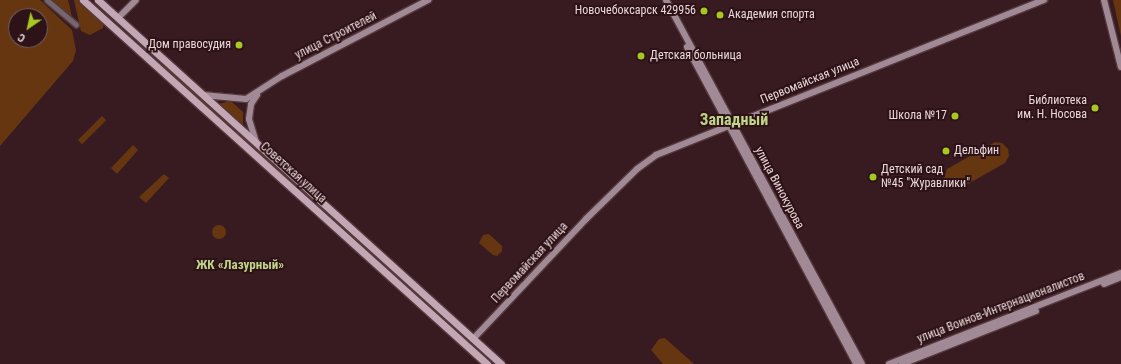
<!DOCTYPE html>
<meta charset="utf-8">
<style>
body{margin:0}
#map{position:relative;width:1121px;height:364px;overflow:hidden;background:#381b20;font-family:"Roboto Condensed",sans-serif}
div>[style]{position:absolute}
.green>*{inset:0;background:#653610;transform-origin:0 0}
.round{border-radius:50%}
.roads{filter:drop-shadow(1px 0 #55393e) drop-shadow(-1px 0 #55393e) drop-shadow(0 1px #55393e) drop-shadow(0 -1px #55393e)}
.street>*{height:4.5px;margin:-2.25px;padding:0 2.25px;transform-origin:2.25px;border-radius:2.25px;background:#74666c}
.secondary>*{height:6px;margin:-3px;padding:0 3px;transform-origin:3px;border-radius:3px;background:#a18a95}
.primary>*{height:7px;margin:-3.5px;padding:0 3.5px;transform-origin:3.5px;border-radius:3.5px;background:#c4a7b4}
.dots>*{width:11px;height:11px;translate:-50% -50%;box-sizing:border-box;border:2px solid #2d1217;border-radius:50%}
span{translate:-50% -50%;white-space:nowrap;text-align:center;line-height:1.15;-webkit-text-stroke:4px #2d1217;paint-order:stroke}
.poi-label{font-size:12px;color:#ebd7d9}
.right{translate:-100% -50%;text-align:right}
.left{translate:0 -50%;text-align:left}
.street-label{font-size:12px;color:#ebd7d9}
.neighbourhood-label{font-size:13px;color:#bfd489;font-weight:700}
.district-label{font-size:16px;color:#bfd489;font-weight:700}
.north{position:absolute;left:8px;top:8px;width:40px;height:40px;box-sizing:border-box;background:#2d1217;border:1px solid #796165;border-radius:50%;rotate:214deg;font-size:11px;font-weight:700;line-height:16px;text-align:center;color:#ebd7d9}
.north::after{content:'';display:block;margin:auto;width:14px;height:18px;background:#a7c820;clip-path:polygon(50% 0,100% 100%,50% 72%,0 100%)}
</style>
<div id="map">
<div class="green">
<div style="clip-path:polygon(evenodd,0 0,40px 0,72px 30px,76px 50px,73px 61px,0 146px,0 0,16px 16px,40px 16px,40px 40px,16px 40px,16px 16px)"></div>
<div style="clip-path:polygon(49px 0,68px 0,73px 21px)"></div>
<div style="clip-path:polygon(74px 0,79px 0,104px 23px,103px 28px,90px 35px,81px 31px)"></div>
<div style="clip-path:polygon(1113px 0,1121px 0,1121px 36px)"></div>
<div style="left:162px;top:64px;width:266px;height:1px;rotate:42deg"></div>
<div style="clip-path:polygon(231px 101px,243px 112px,243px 126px,218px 104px)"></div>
<div style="left:102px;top:116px;width:6px;height:34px;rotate:45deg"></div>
<div style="clip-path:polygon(995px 142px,1002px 143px,1008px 149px,1009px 156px,1005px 163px,959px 189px,948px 187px,944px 179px,947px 169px)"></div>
<div style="clip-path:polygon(133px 145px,138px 150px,117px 174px,111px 168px)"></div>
<div style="clip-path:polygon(164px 174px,169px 178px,146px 203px,139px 197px)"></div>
<div class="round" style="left:212px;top:225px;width:14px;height:14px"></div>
<div style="clip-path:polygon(489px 234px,502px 246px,502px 251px,497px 256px,493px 255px,479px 243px,483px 235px)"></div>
<div style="clip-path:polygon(367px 249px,453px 327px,366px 250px)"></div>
<div style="clip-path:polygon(665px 338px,666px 339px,694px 364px,663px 364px,651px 350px,659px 339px)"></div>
</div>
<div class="roads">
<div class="street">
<div style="left:47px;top:0;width:38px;rotate:40deg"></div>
</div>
<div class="secondary">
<div style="left:666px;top:0;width:413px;rotate:61.7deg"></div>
<div style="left:1104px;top:0;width:69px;rotate:75.8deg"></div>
<div style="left:118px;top:18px;width:25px;rotate:-45deg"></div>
<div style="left:687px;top:47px;width:359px;rotate:61.9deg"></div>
<div style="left:203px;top:95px;width:43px;rotate:5.3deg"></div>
<div style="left:246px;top:99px;width:43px;rotate:-32.6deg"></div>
<div style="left:282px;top:76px;width:165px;rotate:-27.5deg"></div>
<div style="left:256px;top:142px;width:24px;rotate:-107deg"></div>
<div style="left:249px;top:119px;width:15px;rotate:-82deg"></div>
<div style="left:251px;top:104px;width:11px;rotate:-56deg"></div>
<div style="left:1104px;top:284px;width:18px;rotate:-22deg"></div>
<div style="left:473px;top:339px;width:165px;rotate:-46.7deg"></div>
<div style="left:586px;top:219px;width:71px;rotate:-44.4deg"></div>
<div style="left:637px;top:169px;width:24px;rotate:-36deg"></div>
<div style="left:656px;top:155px;width:418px;rotate:-21.8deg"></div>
<div style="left:889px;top:364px;width:249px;rotate:-21.4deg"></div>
<div style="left:902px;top:364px;width:144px;rotate:-21.6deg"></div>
</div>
<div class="primary">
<div style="left:83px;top:0;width:544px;rotate:42.02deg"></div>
<div style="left:98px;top:0;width:543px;rotate:42.09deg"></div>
</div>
</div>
<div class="dots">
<div style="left:704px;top:11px;background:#a7c820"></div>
<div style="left:720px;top:15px;background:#a7c820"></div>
<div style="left:239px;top:45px;background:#a7c820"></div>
<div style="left:641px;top:56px;background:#a7c820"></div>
<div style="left:1095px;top:108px;background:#a7c820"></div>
<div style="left:955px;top:116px;background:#a7c820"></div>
<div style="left:946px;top:151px;background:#a7c820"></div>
<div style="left:873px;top:177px;background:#a7c820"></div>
</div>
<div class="poi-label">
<span class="right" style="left:696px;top:11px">Новочебоксарск 429956</span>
<span class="left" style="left:728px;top:15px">Академия спорта</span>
<span class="right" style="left:231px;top:45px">Дом правосудия</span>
<span class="left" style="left:650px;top:56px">Детская больница</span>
<span class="right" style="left:1087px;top:108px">Библиотека<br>им. Н. Носова</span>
<span class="right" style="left:947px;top:116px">Школа №17</span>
<span class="left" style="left:954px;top:151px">Дельфин</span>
<span class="left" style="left:881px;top:177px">Детский сад<br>№45 "Журавлики"</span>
</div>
<div class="street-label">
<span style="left:336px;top:36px;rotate:-27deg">улица Строителей</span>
<span style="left:810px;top:81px;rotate:-22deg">Первомайская улица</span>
<span style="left:293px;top:173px;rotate:42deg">Советская улица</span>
<span style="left:779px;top:188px;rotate:62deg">улица Винокурова</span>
<span style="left:530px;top:263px;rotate:-47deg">Первомайская улица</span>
<span style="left:1001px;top:308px;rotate:-21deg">улица Воинов-Интернационалистов</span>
</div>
<div class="neighbourhood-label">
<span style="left:240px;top:265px">ЖК «Лазурный»</span>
</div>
<div class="district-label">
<span style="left:734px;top:120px">Западный</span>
</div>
<div class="north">С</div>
</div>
